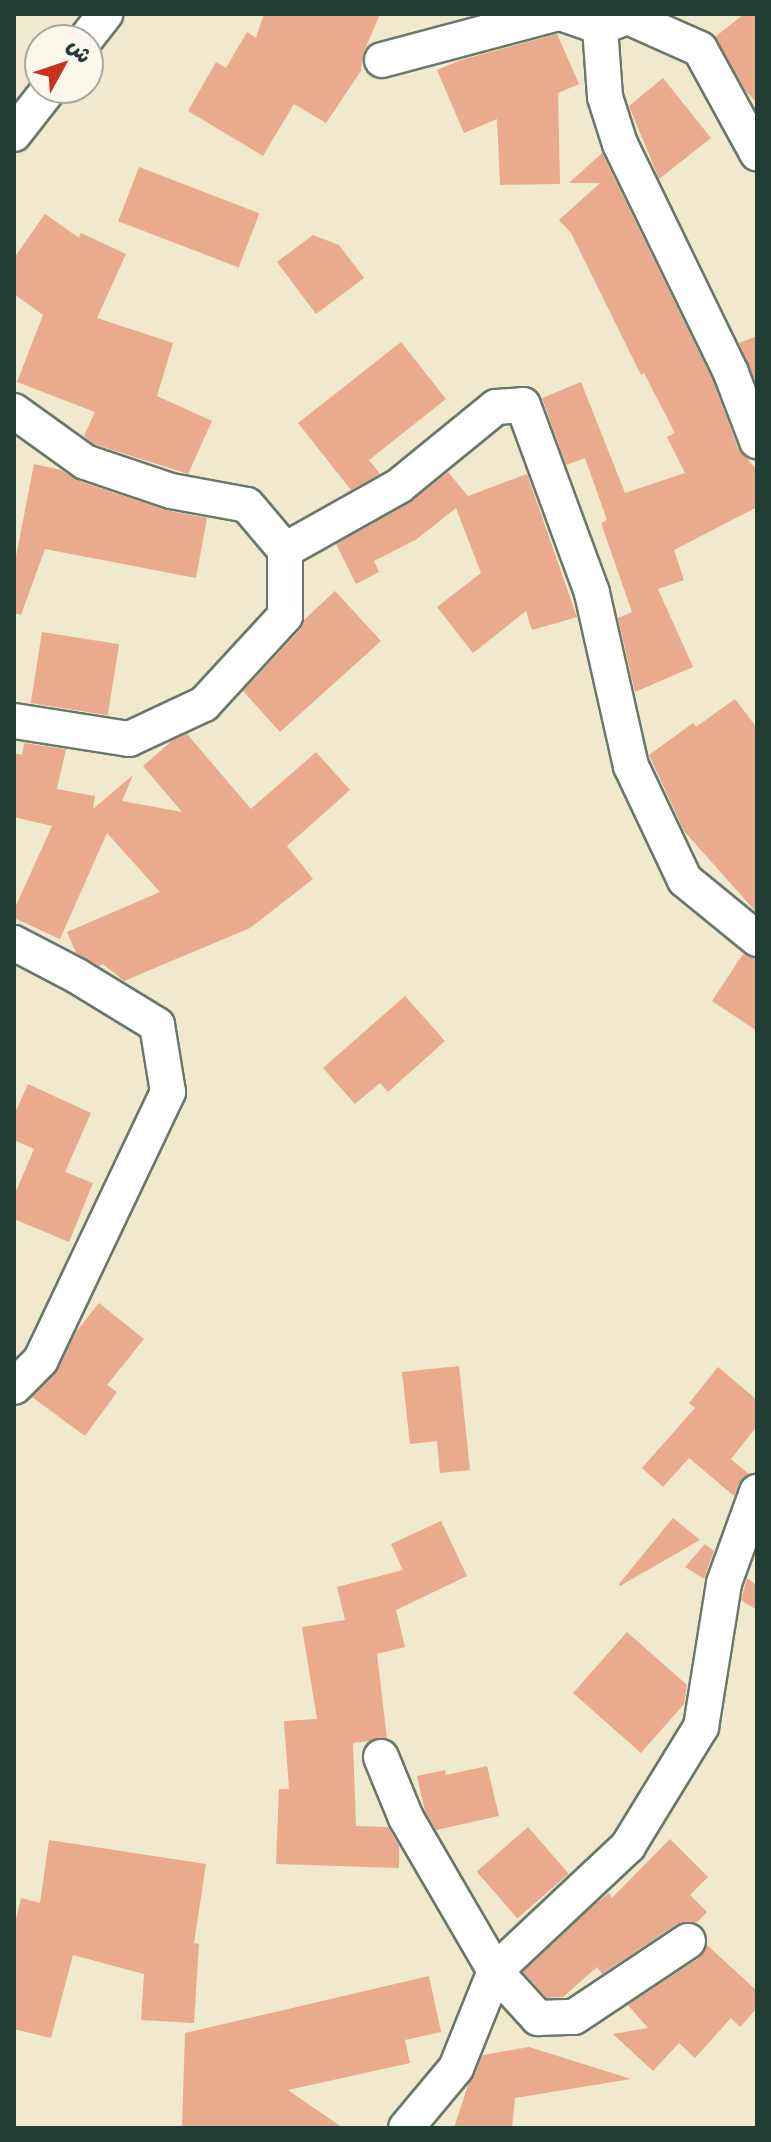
<!DOCTYPE html>
<meta charset="utf-8">
<style>
body{margin:0}
#map{position:relative;width:771px;height:2142px;overflow:hidden;background:#f0e9cd;font-family:"Playpen Sans","Playpen Sans Arabic",sans-serif}
div>[style]{position:absolute}
.building>*{inset:0;background:#e9aa8d;transform-origin:0 0}
.roads{filter:drop-shadow(2px 0 #68796a) drop-shadow(-2px 0 #68796a) drop-shadow(0 2px #68796a) drop-shadow(0 -2px #68796a)}
.street>*{height:34px;margin:-17px;padding:0 17px;transform-origin:17px;border-radius:17px;background:#fff}
span{translate:-50% -50%;white-space:nowrap;text-align:center;line-height:1.15;-webkit-text-stroke:6px #fbf7ec;paint-order:stroke}
.frame{position:absolute;inset:0;border:16px solid #1f3d34;pointer-events:none}
.north{position:absolute;left:24px;top:24px;width:80px;height:80px;box-sizing:border-box;background:#fbf7ec;border:2px solid #a3ada2;border-radius:50%;rotate:50deg;font-size:22px;font-weight:700;line-height:32px;text-align:center;color:#1f3d34}
.north::after{content:'';display:block;margin:auto;width:28px;height:36px;background:#c8321e;clip-path:polygon(50% 0,100% 100%,50% 72%,0 100%)}
</style>
<div id="map">
<div class="building">
<div style="clip-path:polygon(264px 14px,380px 14px,363px 54px,361px 71px,326px 123px,294px 104px,263px 156px,188px 111px,216px 62px,226px 68px,247px 32px,256px 38px)"></div>
<div style="clip-path:polygon(744px 14px,757px 14px,757px 103px,745px 90px,715px 37px)"></div>
<div style="clip-path:polygon(557px 34px,579px 84px,558px 93px,560px 184px,500px 185px,497px 119px,464px 133px,437px 70px,461px 60px)"></div>
<div style="clip-path:polygon(663px 78px,711px 138px,659px 179px,629px 106px)"></div>
<div style="clip-path:polygon(602px 153px,713px 381px,738px 448px,757px 470px,757px 507px,674px 550px,684px 580px,658px 589px,693px 667px,635px 692px,618px 618px,632px 612px,601px 523px,607px 520px,585px 458px,566px 465px,542px 398px,581px 382px,625px 493px,685px 473px,667px 437px,675px 433px,644px 373px,641px 375px,571px 233px,559px 220px,600px 183px,569px 183px)"></div>
<div style="left:139px;top:167px;width:129px;height:58px;rotate:21deg"></div>
<div style="clip-path:polygon(45px 214px,79px 238px,81px 233px,126px 254px,97px 318px,173px 343px,157px 396px,212px 421px,188px 474px,94px 444px,84px 436px,95px 412px,17px 382px,43px 315px,14px 294px,14px 258px)"></div>
<div style="clip-path:polygon(313px 235px,339px 245px,364px 278px,316px 314px,277px 262px)"></div>
<div style="clip-path:polygon(757px 336px,757px 385px,739px 343px)"></div>
<div style="clip-path:polygon(401px 342px,446px 399px,369px 460px,380px 474px,351px 490px,298px 423px)"></div>
<div style="clip-path:polygon(34px 464px,61px 470px,79px 481px,165px 510px,207px 518px,196px 578px,45px 549px,21px 615px,14px 613px,14px 567px)"></div>
<div style="clip-path:polygon(448px 472px,468px 496px,527px 474px,577px 617px,532px 630px,526px 611px,473px 653px,437px 607px,481px 573px,456px 508px,417px 539px,374px 561px,379px 572px,356px 584px,336px 544px,409px 503px)"></div>
<div style="clip-path:polygon(335px 591px,381px 641px,280px 732px,243px 691px,300px 630px,304px 620px)"></div>
<div style="left:42px;top:632px;width:78px;height:72px;rotate:9deg"></div>
<div style="clip-path:polygon(735px 699px,757px 728px,757px 913px,684px 831px,649px 755px,693px 723px,696px 727px)"></div>
<div style="clip-path:polygon(187px 734px,251px 809px,316px 752px,350px 790px,287px 846px,313px 879px,250px 928px,124px 981px,103px 964px,99px 966px,76px 953px,67px 932px,160px 892px,107px 833px,60px 939px,14px 918px,14px 910px,52px 826px,14px 817px,14px 753px,22px 755px,24px 743px,66px 749px,57px 789px,95px 796px,93px 809px,133px 775px,122px 801px,182px 812px,143px 766px,173px 740px)"></div>
<div style="clip-path:polygon(743px 954px,757px 959px,757px 1031px,712px 1001px)"></div>
<div style="clip-path:polygon(405px 996px,445px 1041px,388px 1092px,380px 1083px,355px 1104px,323px 1068px)"></div>
<div style="clip-path:polygon(28px 1084px,91px 1113px,65px 1172px,93px 1183px,69px 1242px,14px 1219px,14px 1196px,34px 1149px,14px 1140px,14px 1115px)"></div>
<div style="clip-path:polygon(99px 1303px,144px 1339px,107px 1385px,117px 1392px,85px 1436px,32px 1397px,55px 1374px,76px 1332px)"></div>
<div style="clip-path:polygon(459px 1366px,470px 1470px,440px 1473px,437px 1441px,410px 1444px,402px 1372px)"></div>
<div style="clip-path:polygon(718px 1367px,757px 1400px,757px 1426px,731px 1459px,749px 1474px,739px 1484px,734px 1496px,689px 1458px,663px 1487px,642px 1468px,695px 1408px,689px 1403px)"></div>
<div style="clip-path:polygon(673px 1518px,700px 1540px,620px 1586px,619px 1584px)"></div>
<div style="clip-path:polygon(441px 1521px,467px 1576px,396px 1610px,405px 1647px,377px 1654px,387px 1739px,353px 1743px,356px 1826px,388px 1827px,399px 1846px,399px 1868px,276px 1864px,279px 1789px,289px 1789px,284px 1721px,317px 1719px,302px 1627px,345px 1620px,337px 1587px,403px 1570px,391px 1544px)"></div>
<div style="clip-path:polygon(705px 1544px,714px 1551px,704px 1579px,685px 1567px)"></div>
<div style="clip-path:polygon(747px 1578px,757px 1586px,757px 1610px,741px 1600px)"></div>
<div style="clip-path:polygon(627px 1632px,687px 1685px,684px 1704px,641px 1753px,573px 1693px)"></div>
<div style="clip-path:polygon(487px 1766px,499px 1816px,436px 1830px,425px 1812px,417px 1776px,445px 1770px,446px 1775px)"></div>
<div style="left:528px;top:1827px;width:62px;height:68px;rotate:49deg"></div>
<div style="clip-path:polygon(670px 1839px,708px 1877px,690px 1895px,707px 1912px,696px 1923px,677px 1924px,602px 1974px,597px 1967px,563px 1997px,547px 1998px,523px 1972px,595px 1904px,609px 1893px,612px 1898px)"></div>
<div style="clip-path:polygon(49px 1840px,206px 1864px,194px 1943px,199px 1944px,194px 2023px,141px 2020px,144px 1974px,73px 1955px,51px 2038px,14px 2029px,14px 1927px,21px 1898px,40px 1903px)"></div>
<div style="clip-path:polygon(707px 1945px,757px 1991px,757px 2008px,740px 2027px,731px 2018px,695px 2058px,679px 2043px,653px 2071px,613px 2034px,648px 2028px,628px 2005px,699px 1958px)"></div>
<div style="clip-path:polygon(429px 1976px,441px 2032px,405px 2040px,410px 2063px,288px 2090px,343px 2128px,182px 2128px,185px 2033px)"></div>
<div style="clip-path:polygon(529px 2047px,631px 2079px,515px 2098px,512px 2128px,454px 2128px,468px 2085px,483px 2055px)"></div>
</div>
<div class="roads">
<div class="street">
<div style="left:563px;top:14px;width:39px;rotate:19deg"></div>
<div style="left:600px;top:27px;width:70px;rotate:85.9deg"></div>
<div style="left:605px;top:97px;width:49px;rotate:72.3deg"></div>
<div style="left:620px;top:144px;width:254px;rotate:64.1deg"></div>
<div style="left:731px;top:373px;width:73px;rotate:69.1deg"></div>
<div style="left:600px;top:27px;width:30px;rotate:-20deg"></div>
<div style="left:628px;top:17px;width:79px;rotate:24deg"></div>
<div style="left:700px;top:49px;width:119px;rotate:61.3deg"></div>
<div style="left:85px;top:40px;width:33px;rotate:-52deg"></div>
<div style="left:382px;top:60px;width:179px;rotate:-14.9deg"></div>
<div style="left:14px;top:134px;width:58px;rotate:-52deg"></div>
<div style="left:14px;top:411px;width:87px;rotate:35.7deg"></div>
<div style="left:85px;top:462px;width:91px;rotate:18.6deg"></div>
<div style="left:171px;top:491px;width:77px;rotate:10.4deg"></div>
<div style="left:247px;top:505px;width:59px;rotate:49.8deg"></div>
<div style="left:285px;top:550px;width:66px;rotate:90deg"></div>
<div style="left:285px;top:616px;width:120px;rotate:132.6deg"></div>
<div style="left:204px;top:704px;width:83px;rotate:155deg"></div>
<div style="left:129px;top:739px;width:116px;rotate:-171.1deg"></div>
<div style="left:285px;top:550px;width:131px;rotate:-29.3deg"></div>
<div style="left:399px;top:486px;width:125px;rotate:-39.2deg"></div>
<div style="left:496px;top:407px;width:27px;rotate:-4deg"></div>
<div style="left:523px;top:405px;width:200px;rotate:69.8deg"></div>
<div style="left:592px;top:593px;width:177px;rotate:77.3deg"></div>
<div style="left:631px;top:766px;width:126px;rotate:64.7deg"></div>
<div style="left:685px;top:880px;width:93px;rotate:39.3deg"></div>
<div style="left:14px;top:943px;width:71px;rotate:27.6deg"></div>
<div style="left:77px;top:976px;width:94px;rotate:31.5deg"></div>
<div style="left:157px;top:1025px;width:68px;rotate:80.7deg"></div>
<div style="left:168px;top:1092px;width:297px;rotate:115.4deg"></div>
<div style="left:41px;top:1360px;width:38px;rotate:135deg"></div>
<div style="left:381px;top:1757px;width:66px;rotate:67.7deg"></div>
<div style="left:406px;top:1818px;width:177px;rotate:59.8deg"></div>
<div style="left:495px;top:1971px;width:64px;rotate:47.5deg"></div>
<div style="left:538px;top:2018px;width:36px;rotate:-2deg"></div>
<div style="left:574px;top:2017px;width:137px;rotate:-33.7deg"></div>
<div style="left:406px;top:2128px;width:78px;rotate:-50.2deg"></div>
<div style="left:456px;top:2068px;width:105px;rotate:-68.1deg"></div>
<div style="left:495px;top:1971px;width:183px;rotate:-43.2deg"></div>
<div style="left:628px;top:1846px;width:140px;rotate:-58.5deg"></div>
<div style="left:701px;top:1727px;width:146px;rotate:-80.9deg"></div>
<div style="left:724px;top:1583px;width:97px;rotate:-70.1deg"></div>
</div>
</div>
<div class="frame"></div>
<div class="north">ش</div>
</div>
